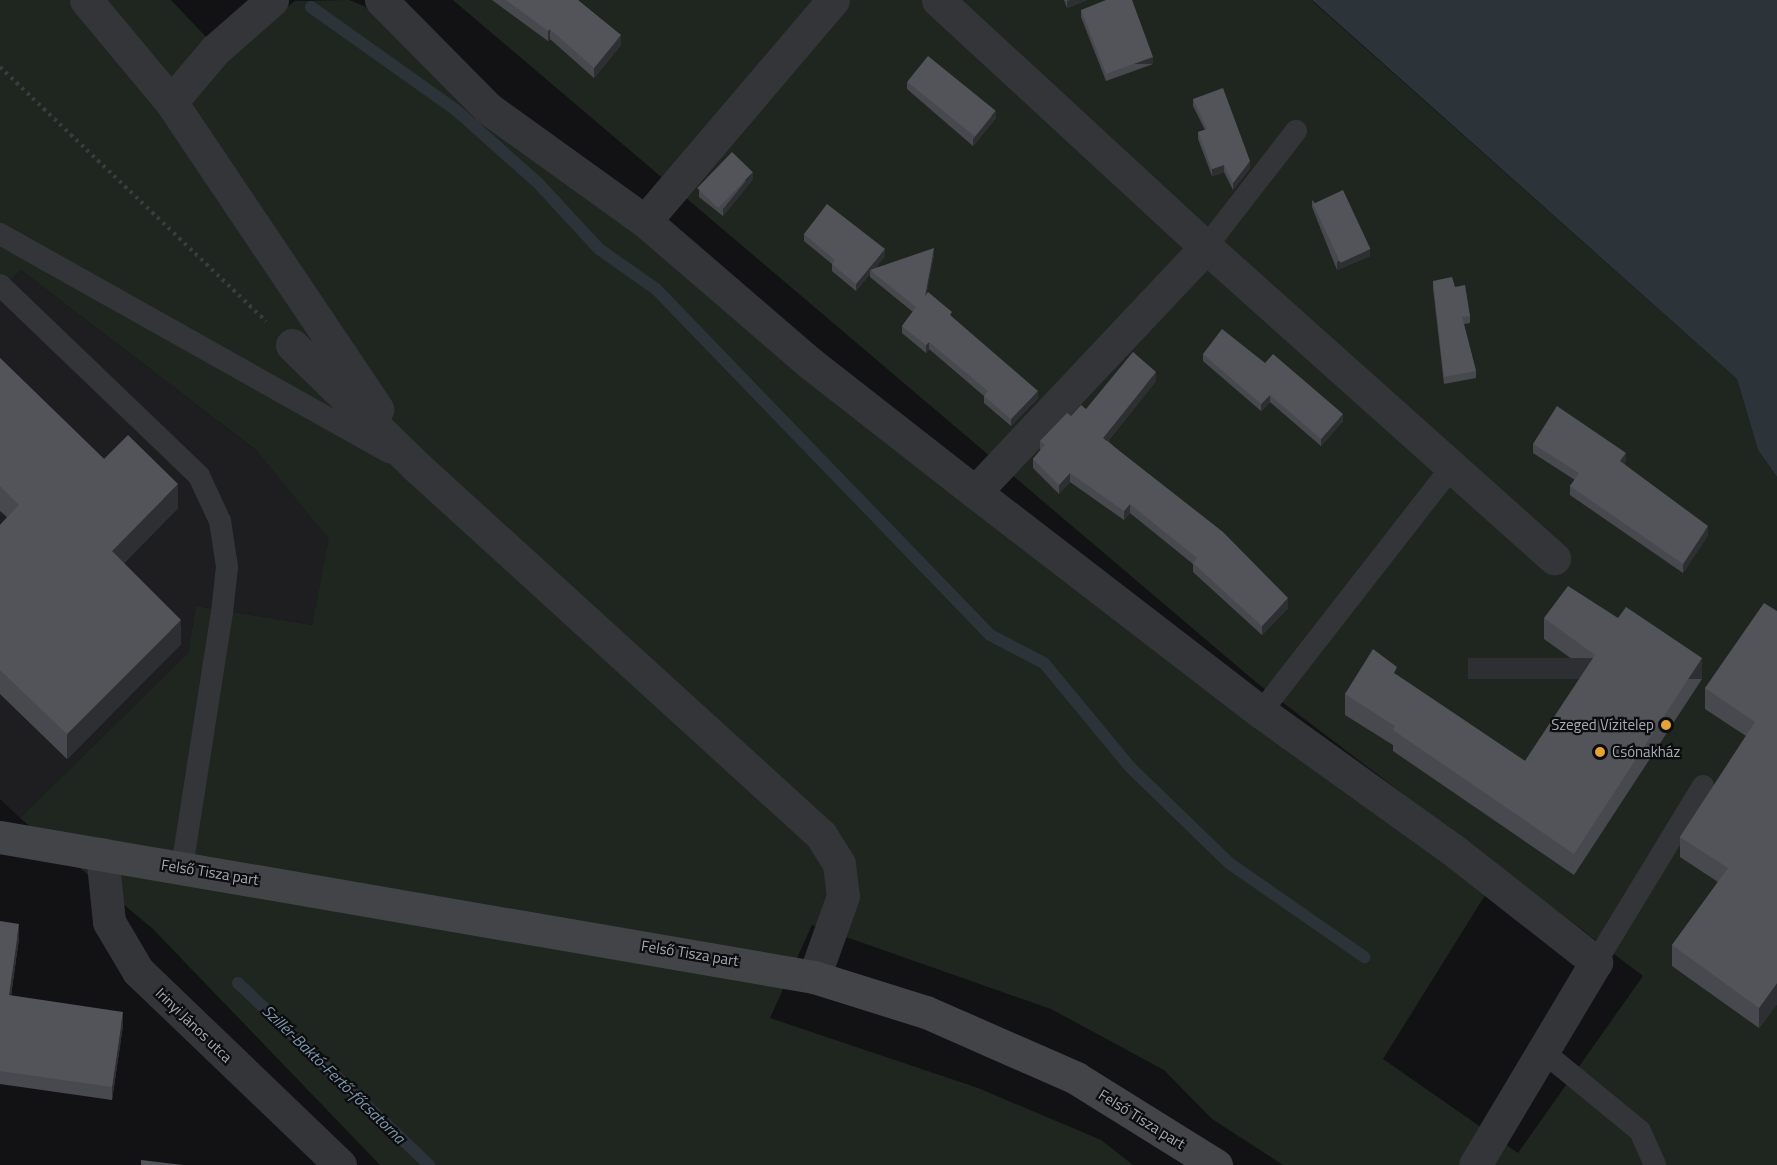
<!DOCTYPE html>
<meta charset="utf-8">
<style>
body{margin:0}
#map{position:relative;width:1777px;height:1165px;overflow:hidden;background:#121214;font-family:"Titillium Web",sans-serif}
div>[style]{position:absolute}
.built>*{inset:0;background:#1e1e21}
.green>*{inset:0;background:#1f261f}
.water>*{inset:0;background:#2c3339}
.stream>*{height:12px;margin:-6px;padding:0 6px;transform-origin:6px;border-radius:6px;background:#2c3339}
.path>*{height:4px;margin-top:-2px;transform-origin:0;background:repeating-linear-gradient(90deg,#3a3c3f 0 3px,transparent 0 7.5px)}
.lane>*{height:22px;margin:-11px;padding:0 11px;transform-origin:11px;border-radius:11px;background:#343539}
.street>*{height:33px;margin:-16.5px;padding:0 16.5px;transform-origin:16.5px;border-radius:16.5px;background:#343539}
.secondary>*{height:33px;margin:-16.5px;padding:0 16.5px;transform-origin:16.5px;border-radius:16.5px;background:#424448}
.wall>*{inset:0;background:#48494f}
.shaded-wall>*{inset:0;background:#2e2f33;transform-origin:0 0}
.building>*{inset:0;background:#525459;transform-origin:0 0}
.dots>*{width:16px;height:16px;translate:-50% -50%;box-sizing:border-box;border:3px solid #0d0d0f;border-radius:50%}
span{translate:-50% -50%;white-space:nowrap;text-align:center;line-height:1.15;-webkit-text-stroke:4.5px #0d0d0f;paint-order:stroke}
.poi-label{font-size:15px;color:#a5aab3}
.right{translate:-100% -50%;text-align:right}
.left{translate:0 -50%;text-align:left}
.street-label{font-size:15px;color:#a5aab3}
.water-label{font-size:16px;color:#7d99ad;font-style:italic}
</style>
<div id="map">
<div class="built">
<div style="clip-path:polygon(21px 270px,256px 450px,330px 539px,312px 625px,196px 606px,188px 653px,20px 818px,0 799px,0 290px)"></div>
</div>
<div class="green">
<div style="clip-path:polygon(0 0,171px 0,224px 56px,295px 1px,349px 0,364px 6px,488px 118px,1487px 892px,1383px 1059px,1518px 1153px,1643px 976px,1257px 683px,453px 0,1311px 0,1737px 379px,1758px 450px,1777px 477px,1777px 1165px,1283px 1165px,1212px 1119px,1164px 1070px,1051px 1009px,812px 925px,770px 1018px,978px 1088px,1101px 1140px,1133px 1165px,380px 1165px,153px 929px,20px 818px,188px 653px,196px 606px,312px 625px,329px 539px,256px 450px,21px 270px,0 290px)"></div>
</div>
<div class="water">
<div style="clip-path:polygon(1312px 0,1777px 0,1777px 477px,1758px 450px,1737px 379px)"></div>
</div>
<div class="stream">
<div style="left:311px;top:7px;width:178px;rotate:35.4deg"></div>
<div style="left:456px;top:110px;width:111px;rotate:41.7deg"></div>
<div style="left:539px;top:184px;width:88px;rotate:47.3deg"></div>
<div style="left:599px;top:249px;width:70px;rotate:35.1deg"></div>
<div style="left:656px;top:289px;width:481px;rotate:46deg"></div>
<div style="left:990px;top:635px;width:61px;rotate:27.4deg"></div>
<div style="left:1044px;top:663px;width:136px;rotate:50.4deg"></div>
<div style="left:1131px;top:768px;width:136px;rotate:44.1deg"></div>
<div style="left:1229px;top:863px;width:165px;rotate:34.8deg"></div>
<div style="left:238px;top:983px;width:264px;rotate:43.6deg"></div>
</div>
<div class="path">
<div style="left:0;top:67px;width:368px;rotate:43.7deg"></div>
</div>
<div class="lane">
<div style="left:0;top:234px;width:446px;rotate:29.3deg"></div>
<div style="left:1206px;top:247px;width:147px;rotate:-52.2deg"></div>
<div style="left:0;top:285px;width:276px;rotate:43.8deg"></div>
<div style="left:199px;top:476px;width:50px;rotate:65deg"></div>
<div style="left:220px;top:521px;width:47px;rotate:81.3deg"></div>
<div style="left:227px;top:567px;width:45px;rotate:96.3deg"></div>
<div style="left:222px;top:612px;width:258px;rotate:98.9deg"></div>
<div style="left:1261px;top:712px;width:309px;rotate:-52.1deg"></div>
<div style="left:1596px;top:962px;width:206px;rotate:-58.7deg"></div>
<div style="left:1545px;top:1053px;width:123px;rotate:39.4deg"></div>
<div style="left:1640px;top:1131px;width:37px;rotate:66deg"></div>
</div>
<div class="street">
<div style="left:86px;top:0;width:133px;rotate:50.2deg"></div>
<div style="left:171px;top:102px;width:370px;rotate:56.1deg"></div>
<div style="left:381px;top:0;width:153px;rotate:45.3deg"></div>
<div style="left:489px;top:109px;width:192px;rotate:35.7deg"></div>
<div style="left:645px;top:221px;width:218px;rotate:40.7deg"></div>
<div style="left:810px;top:363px;width:209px;rotate:38deg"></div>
<div style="left:975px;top:492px;width:361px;rotate:37.6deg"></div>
<div style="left:1261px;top:712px;width:241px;rotate:35.7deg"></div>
<div style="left:1457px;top:853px;width:177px;rotate:38.1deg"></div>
<div style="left:1596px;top:962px;width:236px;rotate:120.8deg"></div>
<div style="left:938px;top:0;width:364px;rotate:42.7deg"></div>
<div style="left:1206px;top:247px;width:467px;rotate:41.8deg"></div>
<div style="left:171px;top:102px;width:68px;rotate:-49.8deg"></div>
<div style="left:215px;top:50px;width:76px;rotate:-41.3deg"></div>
<div style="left:645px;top:221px;width:290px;rotate:-49.6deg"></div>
<div style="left:292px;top:345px;width:175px;rotate:44.3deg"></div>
<div style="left:417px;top:467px;width:546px;rotate:42.33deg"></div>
<div style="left:821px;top:835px;width:34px;rotate:58deg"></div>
<div style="left:839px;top:864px;width:32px;rotate:83deg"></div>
<div style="left:843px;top:896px;width:86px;rotate:109.7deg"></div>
<div style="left:975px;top:492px;width:337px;rotate:-46.7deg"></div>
<div style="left:102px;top:854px;width:68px;rotate:84.1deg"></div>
<div style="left:109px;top:922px;width:57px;rotate:59.4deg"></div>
<div style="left:138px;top:971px;width:280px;rotate:43.8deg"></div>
</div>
<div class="secondary">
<div style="left:0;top:837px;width:826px;rotate:9.76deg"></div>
<div style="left:814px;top:977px;width:117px;rotate:17.4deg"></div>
<div style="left:926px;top:1012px;width:164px;rotate:23.7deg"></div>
<div style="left:1076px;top:1078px;width:165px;rotate:31.9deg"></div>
</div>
<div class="wall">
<div style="clip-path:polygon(492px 0,578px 0,621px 45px,594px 78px,550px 39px,548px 41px)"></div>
<div style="clip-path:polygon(1064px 0,1087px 0,1067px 8px)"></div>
<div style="clip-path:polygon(1081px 10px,1153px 64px,1106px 81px,1081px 17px)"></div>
<div style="clip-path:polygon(907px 82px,996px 118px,973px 146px,907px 89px)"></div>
<div style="clip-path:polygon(1193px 99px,1250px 168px,1233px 190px,1224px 172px,1212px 176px,1198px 139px,1198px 132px,1205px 130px,1193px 106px)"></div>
<div style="clip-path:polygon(753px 179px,723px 216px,699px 197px,699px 190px)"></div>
<div style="clip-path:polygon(1312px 200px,1370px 256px,1337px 270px,1312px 207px)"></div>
<div style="clip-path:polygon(804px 234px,885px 256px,875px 268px,934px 255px,926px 294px,952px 317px,1038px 398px,1011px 426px,984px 403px,984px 396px,929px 349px,926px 353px,902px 333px,902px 326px,913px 312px,870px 277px,870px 274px,856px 291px,832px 271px,832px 264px,804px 241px)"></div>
<div style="clip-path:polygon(1433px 281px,1455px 287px,1470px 316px,1470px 323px,1464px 324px,1476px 371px,1476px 378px,1444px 384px,1433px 288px)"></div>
<div style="clip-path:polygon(1203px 354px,1265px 363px,1343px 421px,1321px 446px,1270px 402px,1261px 411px,1203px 361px)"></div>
<div style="clip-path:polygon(0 358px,104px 459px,178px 508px,124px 563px,181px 644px,67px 759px,0 694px,0 525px,7px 517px,0 511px)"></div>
<div style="clip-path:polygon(1156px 381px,1108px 441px,1288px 608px,1262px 635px,1193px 572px,1193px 564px,1130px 513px,1124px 520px,1070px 482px,1059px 494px,1033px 468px,1033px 459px,1040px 450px,1040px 441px,1071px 416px,1086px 409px)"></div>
<div style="clip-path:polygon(1533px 444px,1626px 461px,1624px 464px,1708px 535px,1683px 573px,1570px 495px,1570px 486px,1575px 480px,1533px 453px)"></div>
<div style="clip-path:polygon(1777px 611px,1777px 1004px,1759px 1028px,1672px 966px,1672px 945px,1718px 882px,1680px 857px,1680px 837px,1746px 736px,1705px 709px,1705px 688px)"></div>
<div style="clip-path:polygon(1544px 618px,1702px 679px,1574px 875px,1393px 751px,1393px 745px,1345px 715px,1345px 694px,1397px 675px,1525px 761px,1586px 669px,1544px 639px)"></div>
<div style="clip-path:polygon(0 921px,19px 938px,11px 996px,123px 1025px,112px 1100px,0 1084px)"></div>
</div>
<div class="shaded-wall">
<div style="clip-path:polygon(1070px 0,1087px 0,1067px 8px,1067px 1px)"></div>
<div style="clip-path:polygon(550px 29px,550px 39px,548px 41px,548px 31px)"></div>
<div style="clip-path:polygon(621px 35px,621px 45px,594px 78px,594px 68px)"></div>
<div style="left:1153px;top:57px;width:7px;height:50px;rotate:90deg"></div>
<div style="clip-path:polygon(996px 111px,996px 118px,973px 146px,973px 139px)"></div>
<div style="clip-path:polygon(1250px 161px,1250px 168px,1233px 190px,1233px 183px)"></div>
<div style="clip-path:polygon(1224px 165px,1224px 172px,1212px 176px,1212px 169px)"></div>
<div style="clip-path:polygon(753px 172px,753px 179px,723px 216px,723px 209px)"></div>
<div style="clip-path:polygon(934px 248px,934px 255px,925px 303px,925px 296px)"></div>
<div style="clip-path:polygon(885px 249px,885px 256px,872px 272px,870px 270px,870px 274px,856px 291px,856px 284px)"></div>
<div style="clip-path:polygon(1370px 249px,1370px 256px,1337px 270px,1337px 262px)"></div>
<div style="clip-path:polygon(929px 342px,929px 349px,926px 353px,926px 345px)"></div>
<div style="clip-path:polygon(1156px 372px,1156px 381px,1103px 447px,1103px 438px)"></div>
<div style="clip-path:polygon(1038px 391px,1038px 398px,1011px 426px,1011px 419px)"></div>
<div style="clip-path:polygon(1270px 395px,1270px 402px,1261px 411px,1261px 404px)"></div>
<div style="clip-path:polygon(1343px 414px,1343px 421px,1321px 446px,1321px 439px)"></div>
<div style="clip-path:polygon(1626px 453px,1626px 461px,1620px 470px,1620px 461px)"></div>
<div style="clip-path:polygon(1070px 473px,1070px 482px,1059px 494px,1059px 485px)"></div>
<div style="clip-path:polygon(178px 484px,178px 508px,112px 575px,112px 551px)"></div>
<div style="clip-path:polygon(1130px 504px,1130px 513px,1124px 520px,1124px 511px)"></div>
<div style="clip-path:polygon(1708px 526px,1708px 535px,1683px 573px,1683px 564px)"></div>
<div style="clip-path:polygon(1288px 598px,1288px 608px,1262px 635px,1262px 626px)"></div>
<div style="clip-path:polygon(181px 620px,181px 644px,67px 759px,67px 734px)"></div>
<div style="left:1702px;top:658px;width:21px;height:234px;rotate:90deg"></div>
<div style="clip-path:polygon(19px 924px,19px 938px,9px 1009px,9px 995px)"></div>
<div style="clip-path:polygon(1777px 983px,1777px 1004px,1759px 1028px,1759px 1008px)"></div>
<div style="clip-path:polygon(123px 1012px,123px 1025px,112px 1100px,112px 1087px)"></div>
</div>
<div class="building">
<div style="clip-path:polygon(506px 0,578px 0,621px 35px,594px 68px,550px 29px,548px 31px)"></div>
<div style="clip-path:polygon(1106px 0,1132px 0,1153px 57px,1106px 74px,1081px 10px)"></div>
<div style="left:928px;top:56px;width:87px;height:33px;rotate:39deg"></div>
<div style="clip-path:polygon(1223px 88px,1250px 161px,1233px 183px,1224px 165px,1212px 169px,1198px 132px,1207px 129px,1193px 99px)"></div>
<div style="left:732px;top:152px;width:29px;height:50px;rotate:44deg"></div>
<div style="left:1343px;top:190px;width:65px;height:33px;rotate:65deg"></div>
<div style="clip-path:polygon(827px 204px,885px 249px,856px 284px,832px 264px,835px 260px,804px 234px)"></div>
<div style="clip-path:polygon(934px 248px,925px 296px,928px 292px,952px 312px,950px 315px,1038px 391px,1011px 419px,984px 396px,988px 391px,929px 342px,926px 345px,902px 326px,916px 307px,870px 270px)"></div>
<div style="clip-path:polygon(1452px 277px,1455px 287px,1465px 285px,1470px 316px,1462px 317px,1476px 371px,1444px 377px,1433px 281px)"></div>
<div style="clip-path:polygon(1222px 329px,1265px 363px,1273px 354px,1343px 414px,1321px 439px,1270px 395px,1261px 404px,1203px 354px)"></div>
<div style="clip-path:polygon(1133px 352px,1156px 372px,1103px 438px,1223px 532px,1288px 598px,1262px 626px,1193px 563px,1197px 558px,1130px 504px,1124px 511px,1070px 473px,1059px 485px,1033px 459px,1045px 445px,1040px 441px,1067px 413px,1071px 416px,1081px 405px,1086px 409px)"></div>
<div style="clip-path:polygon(0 358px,104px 459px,128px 435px,178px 484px,112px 551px,181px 620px,67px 734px,0 670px,0 525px,19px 505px,0 486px)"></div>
<div style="clip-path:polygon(1557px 406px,1626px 453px,1620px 461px,1708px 526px,1683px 564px,1570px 486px,1579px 473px,1533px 444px)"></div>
<div style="clip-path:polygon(1568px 586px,1618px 618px,1626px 607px,1702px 658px,1574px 854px,1393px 730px,1395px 726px,1345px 694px,1373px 649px,1397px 667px,1394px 673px,1525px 761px,1595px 655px,1544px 618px)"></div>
<div style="clip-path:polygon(1764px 603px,1777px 611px,1777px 983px,1759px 1008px,1672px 945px,1728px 868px,1680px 837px,1755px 722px,1705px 688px)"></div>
<div style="clip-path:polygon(0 921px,19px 924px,9px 995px,123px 1012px,112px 1087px,0 1071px)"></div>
<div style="clip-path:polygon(141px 1160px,183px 1165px,141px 1165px)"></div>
</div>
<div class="dots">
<div style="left:1666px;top:725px;background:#e6a338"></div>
<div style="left:1600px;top:752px;background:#e6a338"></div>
</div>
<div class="poi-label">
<span class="right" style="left:1654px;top:725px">Szeged Vízitelep</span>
<span class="left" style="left:1612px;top:752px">Csónakház</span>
</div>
<div class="street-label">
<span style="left:210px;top:872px;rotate:9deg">Felső Tisza part</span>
<span style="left:690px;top:953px;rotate:9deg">Felső Tisza part</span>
<span style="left:194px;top:1025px;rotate:44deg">Irinyi János utca</span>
<span style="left:1142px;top:1119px;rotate:32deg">Felső Tisza part</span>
</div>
<div class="water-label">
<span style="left:334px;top:1074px;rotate:44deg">Szillér-Baktó-Fertő-főcsatorna</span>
</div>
</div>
